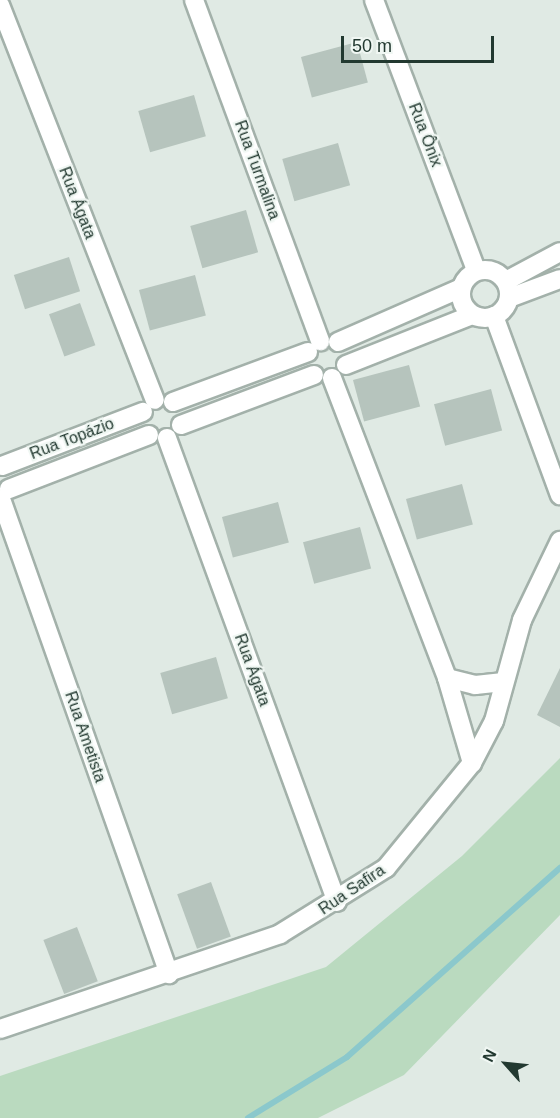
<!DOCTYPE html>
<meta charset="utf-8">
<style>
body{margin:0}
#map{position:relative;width:560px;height:1118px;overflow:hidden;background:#e0eae4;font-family:Arial,sans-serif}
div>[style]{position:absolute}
.green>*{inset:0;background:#badabf}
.stream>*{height:6px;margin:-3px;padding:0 3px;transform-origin:3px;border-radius:3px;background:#8bc8cc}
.building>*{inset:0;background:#b6c4bd;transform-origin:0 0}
.roads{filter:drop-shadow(2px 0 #a3b1aa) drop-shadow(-2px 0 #a3b1aa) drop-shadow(0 2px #a3b1aa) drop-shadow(0 -2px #a3b1aa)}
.minor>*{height:18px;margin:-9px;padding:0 9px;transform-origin:9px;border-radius:9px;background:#fff}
.minor>.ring{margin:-9px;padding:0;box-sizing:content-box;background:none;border:18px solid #fff;border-radius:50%}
span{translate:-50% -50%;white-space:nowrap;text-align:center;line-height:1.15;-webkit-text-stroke:4.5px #f0f7f3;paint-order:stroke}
.street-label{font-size:16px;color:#223930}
.north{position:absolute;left:476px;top:1034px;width:60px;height:60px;-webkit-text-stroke:4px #f0f7f3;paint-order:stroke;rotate:297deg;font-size:16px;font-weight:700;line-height:24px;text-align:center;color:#223930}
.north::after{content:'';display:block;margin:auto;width:21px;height:27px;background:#223930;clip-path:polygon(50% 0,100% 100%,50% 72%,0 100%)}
.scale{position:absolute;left:341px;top:36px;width:153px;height:27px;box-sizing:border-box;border:3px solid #223930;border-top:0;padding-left:8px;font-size:18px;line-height:21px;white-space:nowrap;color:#223930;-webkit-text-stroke:4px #f0f7f3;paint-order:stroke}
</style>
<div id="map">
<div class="green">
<div style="clip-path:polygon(560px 758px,560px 915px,404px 1075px,318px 1118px,0 1118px,0 1076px,326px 967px,462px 856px)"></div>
</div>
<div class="stream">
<div style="left:248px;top:1118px;width:116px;rotate:-31.6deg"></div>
<div style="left:347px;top:1057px;width:285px;rotate:-41.6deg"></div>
</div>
<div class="building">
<div style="left:357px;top:42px;width:42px;height:58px;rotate:75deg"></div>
<div style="left:194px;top:95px;width:43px;height:58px;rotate:74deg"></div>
<div style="left:338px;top:143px;width:44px;height:58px;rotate:74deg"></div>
<div style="left:246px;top:210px;width:44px;height:58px;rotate:74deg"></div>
<div style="left:69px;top:257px;width:36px;height:58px;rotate:72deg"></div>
<div style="left:195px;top:275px;width:42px;height:58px;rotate:75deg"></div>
<div style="left:80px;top:303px;width:45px;height:33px;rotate:70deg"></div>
<div style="left:409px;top:365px;width:43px;height:58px;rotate:75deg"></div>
<div style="left:491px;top:389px;width:43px;height:59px;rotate:75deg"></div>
<div style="left:462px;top:484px;width:42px;height:58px;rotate:75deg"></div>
<div style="left:278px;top:502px;width:42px;height:58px;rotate:75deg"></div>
<div style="left:360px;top:527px;width:43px;height:59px;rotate:75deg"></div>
<div style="left:216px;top:657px;width:43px;height:58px;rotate:74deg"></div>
<div style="clip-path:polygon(560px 668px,560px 727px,537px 715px)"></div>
<div style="left:211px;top:882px;width:58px;height:36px;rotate:70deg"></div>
<div style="left:77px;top:927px;width:58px;height:36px;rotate:69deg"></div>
</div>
<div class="roads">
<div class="minor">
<div style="left:194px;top:0;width:364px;rotate:69.7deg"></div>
<div style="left:374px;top:0;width:289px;rotate:69.3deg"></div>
<div style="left:0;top:5px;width:424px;rotate:68.6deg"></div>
<div class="ring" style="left:461px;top:270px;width:30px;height:30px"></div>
<div style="left:506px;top:281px;width:61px;rotate:-28.2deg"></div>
<div style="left:509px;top:298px;width:54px;rotate:-20.4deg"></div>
<div style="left:494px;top:316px;width:191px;rotate:69.8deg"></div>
<div style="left:338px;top:342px;width:134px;rotate:-23.7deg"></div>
<div style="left:346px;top:365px;width:136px;rotate:-21.6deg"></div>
<div style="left:332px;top:378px;width:321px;rotate:69deg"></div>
<div style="left:447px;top:678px;width:89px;rotate:73.6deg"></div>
<div style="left:173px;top:402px;width:144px;rotate:-20.3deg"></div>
<div style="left:181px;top:425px;width:142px;rotate:-20.6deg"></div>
<div style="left:167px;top:438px;width:494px;rotate:69.9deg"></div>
<div style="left:2px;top:466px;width:151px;rotate:-21deg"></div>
<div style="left:9px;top:489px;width:150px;rotate:-21.1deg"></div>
<div style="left:1px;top:499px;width:504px;rotate:70.52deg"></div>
<div style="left:447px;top:678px;width:29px;rotate:14deg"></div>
<div style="left:475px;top:685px;width:29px;rotate:-6deg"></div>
<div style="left:0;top:1029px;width:296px;rotate:-18.7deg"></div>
<div style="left:280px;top:934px;width:125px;rotate:-31.9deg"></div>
<div style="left:386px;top:868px;width:136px;rotate:-50.7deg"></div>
<div style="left:472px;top:763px;width:47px;rotate:-62.4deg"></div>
<div style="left:494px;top:721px;width:105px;rotate:-74.5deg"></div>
<div style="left:522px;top:620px;width:88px;rotate:-64.3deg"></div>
</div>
</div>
<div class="street-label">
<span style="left:425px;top:135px;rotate:69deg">Rua Ônix</span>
<span style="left:257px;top:170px;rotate:70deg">Rua Turmalina</span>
<span style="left:77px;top:203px;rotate:69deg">Rua Ágata</span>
<span style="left:72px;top:439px;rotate:-21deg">Rua Topázio</span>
<span style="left:252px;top:670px;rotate:70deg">Rua Ágata</span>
<span style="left:85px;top:737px;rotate:71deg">Rua Ametista</span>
<span style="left:352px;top:890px;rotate:-34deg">Rua Safira</span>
</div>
<div class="north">N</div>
<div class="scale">50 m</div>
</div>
